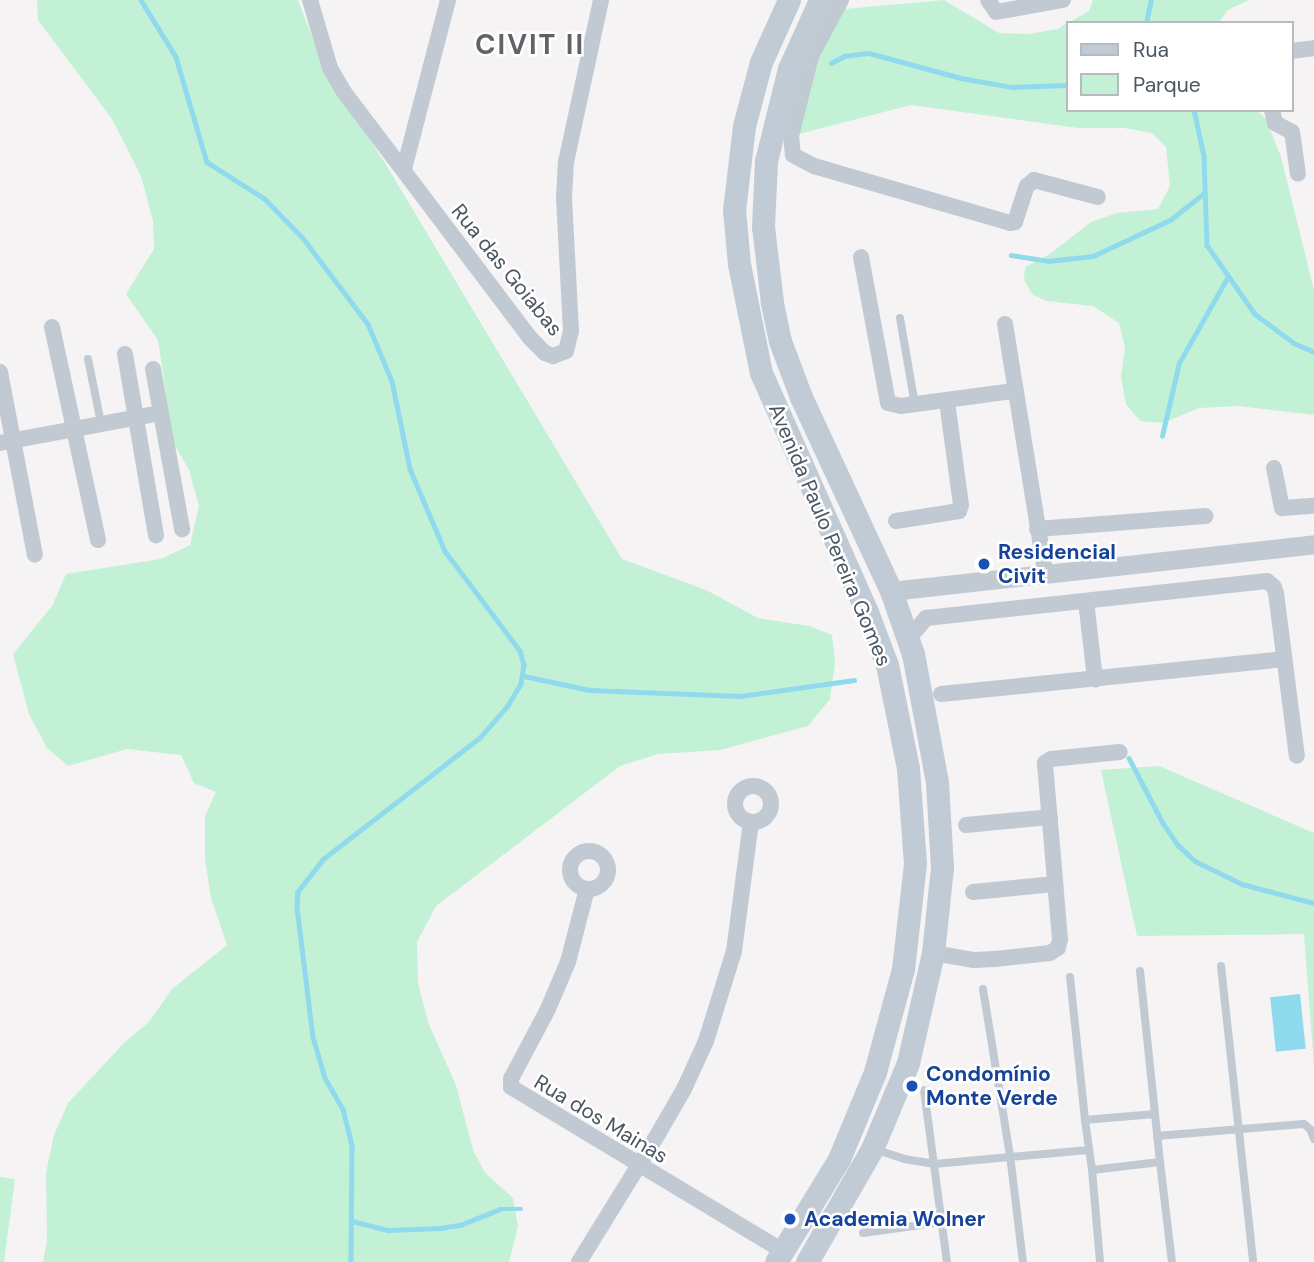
<!DOCTYPE html>
<meta charset="utf-8">
<style>
body{margin:0}
#map{position:relative;width:1314px;height:1262px;overflow:hidden;background:#f5f3f3;font-family:"DM Sans",sans-serif}
div>[style]{position:absolute}
.green>*{inset:0;background:#c3f1d5}
.water>*{inset:0;background:#90daee;transform-origin:0 0}
.stream>*{height:4.5px;margin:-2.25px;padding:0 2.25px;transform-origin:2.25px;border-radius:2.25px;background:#90daee}
.service>*{height:8px;margin:-4px;padding:0 4px;transform-origin:4px;border-radius:4px;background:#c1cad2}
.minor>*{height:16px;margin:-8px;padding:0 8px;transform-origin:8px;border-radius:8px;background:#c1cad2}
.minor>.ring{margin:-8px;padding:0;box-sizing:content-box;background:none;border:16px solid #c1cad2;border-radius:50%}
.tertiary>*{height:19px;margin:-9.5px;padding:0 9.5px;transform-origin:9.5px;border-radius:9.5px;background:#c1cad2}
.secondary>*{height:23px;margin:-11.5px;padding:0 11.5px;transform-origin:11.5px;border-radius:11.5px;background:#c1cbd6}
.dots>*{width:19px;height:19px;translate:-50% -50%;box-sizing:border-box;border:4px solid #fff;border-radius:50%}
span{translate:-50% -50%;white-space:nowrap;text-align:center;line-height:1.15;-webkit-text-stroke:5px #fff;paint-order:stroke}
.street-label{font-size:21px;color:#4a5661}
.transit-label{font-size:21px;color:#164399;font-weight:700}
.left{translate:0 -50%;text-align:left}
.district-label{font-size:28px;color:#5f6368;font-weight:700;letter-spacing:2px}
.legend{position:absolute;left:1066px;top:21px;width:228px;height:91px;box-sizing:border-box;background:#fff;border:2px solid #b7bbc0;margin:0;padding:9px 12px;list-style:none;font-size:21px;color:#4a5661}
.legend li{display:flex;align-items:center;gap:14px;height:35px}
.legend b{width:35px;border:2px solid #b7bbc0}
</style>
<div id="map">
<div class="green">
<div style="clip-path:polygon(37px 0,298px 0,324px 68px,385px 163px,622px 559px,706px 590px,758px 618px,809px 626px,832px 635px,835px 664px,830px 699px,808px 726px,720px 750px,658px 754px,620px 766px,436px 906px,417px 942px,418px 983px,429px 1025px,456px 1085px,473px 1150px,485px 1173px,513px 1198px,518px 1226px,509px 1262px,43px 1262px,47px 1241px,46px 1173px,54px 1135px,68px 1103px,125px 1042px,149px 1022px,172px 989px,227px 945px,211px 898px,205px 859px,205px 816px,216px 792px,194px 783px,181px 755px,127px 749px,68px 766px,47px 748px,29px 714px,13px 654px,52px 606px,66px 574px,161px 559px,190px 545px,199px 506px,189px 470px,173px 442px,158px 340px,126px 294px,154px 249px,153px 221px,141px 176px,112px 119px,38px 20px)"></div>
<div style="clip-path:polygon(944px 0,999px 33px,1029px 34px,1058px 29px,1067px 23px,1067px 110px,1256px 110px,1266px 119px,1281px 157px,1314px 290px,1314px 415px,1238px 406px,1199px 408px,1163px 423px,1140px 421px,1126px 404px,1121px 377px,1125px 348px,1119px 323px,1093px 306px,1047px 301px,1033px 295px,1024px 280px,1025px 267px,1050px 254px,1091px 222px,1117px 213px,1158px 209px,1170px 186px,1166px 147px,1152px 133px,1124px 128px,1078px 128px,911px 105px,795px 135px,802px 98px,834px 10px)"></div>
<div style="clip-path:polygon(1093px 0,1249px 0,1228px 10px,1218px 23px,1068px 23px,1089px 11px)"></div>
<div style="clip-path:polygon(1159px 766px,1314px 833px,1314px 1066px,1304px 934px,1137px 936px,1101px 770px)"></div>
<div style="clip-path:polygon(0 1177px,15px 1179px,4px 1262px,0 1262px)"></div>
</div>
<div class="water">
<div style="left:1300px;top:994px;width:55px;height:30px;rotate:84deg"></div>
</div>
<div class="stream">
<div style="left:141px;top:0;width:67px;rotate:58.4deg"></div>
<div style="left:176px;top:57px;width:109px;rotate:73.6deg"></div>
<div style="left:207px;top:162px;width:69px;rotate:32.5deg"></div>
<div style="left:265px;top:199px;width:54px;rotate:45.7deg"></div>
<div style="left:303px;top:238px;width:108px;rotate:52.9deg"></div>
<div style="left:368px;top:324px;width:62px;rotate:67.2deg"></div>
<div style="left:392px;top:381px;width:90px;rotate:78.4deg"></div>
<div style="left:410px;top:469px;width:89px;rotate:66.9deg"></div>
<div style="left:445px;top:551px;width:125px;rotate:53.1deg"></div>
<div style="left:520px;top:651px;width:15px;rotate:74deg"></div>
<div style="left:524px;top:665px;width:19px;rotate:99deg"></div>
<div style="left:521px;top:684px;width:26px;rotate:121deg"></div>
<div style="left:508px;top:706px;width:43px;rotate:131.2deg"></div>
<div style="left:480px;top:738px;width:199px;rotate:142.2deg"></div>
<div style="left:323px;top:860px;width:41px;rotate:128deg"></div>
<div style="left:298px;top:892px;width:15px;rotate:94deg"></div>
<div style="left:297px;top:907px;width:131px;rotate:83deg"></div>
<div style="left:313px;top:1037px;width:43px;rotate:73.7deg"></div>
<div style="left:325px;top:1078px;width:36px;rotate:60deg"></div>
<div style="left:343px;top:1109px;width:38px;rotate:76deg"></div>
<div style="left:352px;top:1146px;width:116px;rotate:90.5deg"></div>
<div style="left:1146px;top:23px;width:24px;rotate:-78deg"></div>
<div style="left:831px;top:63px;width:15px;rotate:-28deg"></div>
<div style="left:844px;top:56px;width:25px;rotate:-7deg"></div>
<div style="left:869px;top:53px;width:95px;rotate:15.2deg"></div>
<div style="left:961px;top:78px;width:52px;rotate:10deg"></div>
<div style="left:1012px;top:87px;width:55px;rotate:-2.1deg"></div>
<div style="left:1194px;top:110px;width:47px;rotate:77.7deg"></div>
<div style="left:1204px;top:156px;width:89px;rotate:88.1deg"></div>
<div style="left:1207px;top:245px;width:84px;rotate:55.2deg"></div>
<div style="left:1255px;top:314px;width:49px;rotate:36.6deg"></div>
<div style="left:1294px;top:343px;width:22px;rotate:24deg"></div>
<div style="left:1011px;top:255px;width:37px;rotate:9deg"></div>
<div style="left:1048px;top:261px;width:45px;rotate:-6.3deg"></div>
<div style="left:1093px;top:256px;width:85px;rotate:-25.1deg"></div>
<div style="left:1170px;top:220px;width:42px;rotate:-38.2deg"></div>
<div style="left:1162px;top:436px;width:75px;rotate:-76.9deg"></div>
<div style="left:1179px;top:363px;width:98px;rotate:-60.5deg"></div>
<div style="left:524px;top:676px;width:67px;rotate:12deg"></div>
<div style="left:590px;top:690px;width:150px;rotate:2.3deg"></div>
<div style="left:740px;top:696px;width:115px;rotate:-8deg"></div>
<div style="left:1129px;top:758px;width:73px;rotate:62.4deg"></div>
<div style="left:1163px;top:823px;width:27px;rotate:56deg"></div>
<div style="left:1178px;top:845px;width:23px;rotate:43deg"></div>
<div style="left:1195px;top:861px;width:52px;rotate:26.1deg"></div>
<div style="left:1242px;top:884px;width:74px;rotate:14.8deg"></div>
<div style="left:352px;top:1221px;width:38px;rotate:14deg"></div>
<div style="left:389px;top:1230px;width:51px;rotate:-2.2deg"></div>
<div style="left:440px;top:1228px;width:20px;rotate:-9deg"></div>
<div style="left:460px;top:1225px;width:43px;rotate:-21.8deg"></div>
<div style="left:500px;top:1209px;width:21px"></div>
</div>
<div class="service">
<div style="left:900px;top:318px;width:88px;rotate:80.2deg"></div>
<div style="left:88px;top:359px;width:65px;rotate:78.5deg"></div>
<div style="left:1221px;top:966px;width:298px;rotate:83.8deg"></div>
<div style="left:1140px;top:971px;width:144px;rotate:84deg"></div>
<div style="left:1070px;top:977px;width:144px;rotate:84deg"></div>
<div style="left:983px;top:989px;width:168px;rotate:80.8deg"></div>
<div style="left:1010px;top:1155px;width:108px;rotate:83.1deg"></div>
<div style="left:924px;top:1090px;width:174px;rotate:82.4deg"></div>
<div style="left:1155px;top:1114px;width:48px;rotate:84.1deg"></div>
<div style="left:1160px;top:1162px;width:68px;rotate:173.3deg"></div>
<div style="left:1092px;top:1170px;width:50px;rotate:-98deg"></div>
<div style="left:1085px;top:1120px;width:70px;rotate:-4.9deg"></div>
<div style="left:1157px;top:1136px;width:147px;rotate:-4.7deg"></div>
<div style="left:1304px;top:1124px;width:8px;rotate:40deg"></div>
<div style="left:1310px;top:1129px;width:11px;rotate:68deg"></div>
<div style="left:874px;top:1149px;width:32px;rotate:18deg"></div>
<div style="left:904px;top:1159px;width:30px;rotate:9deg"></div>
<div style="left:934px;top:1164px;width:155px;rotate:-5.2deg"></div>
<div style="left:1160px;top:1162px;width:101px;rotate:83.2deg"></div>
<div style="left:1092px;top:1170px;width:92px;rotate:85deg"></div>
<div style="left:863px;top:1233px;width:80px;rotate:-7.9deg"></div>
</div>
<div class="minor">
<div style="left:310px;top:0;width:71px;rotate:73.6deg"></div>
<div style="left:330px;top:68px;width:28px;rotate:60deg"></div>
<div style="left:344px;top:92px;width:308px;rotate:52.9deg"></div>
<div style="left:530px;top:338px;width:21px;rotate:45deg"></div>
<div style="left:545px;top:353px;width:9px;rotate:21deg"></div>
<div style="left:553px;top:356px;width:14px;rotate:-21deg"></div>
<div style="left:566px;top:351px;width:21px;rotate:-76deg"></div>
<div style="left:571px;top:331px;width:133px;rotate:-93deg"></div>
<div style="left:564px;top:198px;width:36px;rotate:-87deg"></div>
<div style="left:566px;top:162px;width:166px;rotate:-77.8deg"></div>
<div style="left:841px;top:0;width:64px;rotate:118.2deg"></div>
<div style="left:811px;top:56px;width:82px;rotate:104deg"></div>
<div style="left:791px;top:136px;width:19px;rotate:84deg"></div>
<div style="left:793px;top:155px;width:24px;rotate:28deg"></div>
<div style="left:814px;top:166px;width:204px;rotate:16.2deg"></div>
<div style="left:1010px;top:223px;width:5px;rotate:-11deg"></div>
<div style="left:1015px;top:222px;width:38px;rotate:-72deg"></div>
<div style="left:1027px;top:186px;width:9px;rotate:-41deg"></div>
<div style="left:1034px;top:180px;width:66px;rotate:14.9deg"></div>
<div style="left:988px;top:0;width:14px;rotate:56deg"></div>
<div style="left:996px;top:12px;width:68px;rotate:-10.2deg"></div>
<div style="left:1291px;top:51px;width:23px;rotate:-7deg"></div>
<div style="left:1272px;top:110px;width:13px;rotate:77deg"></div>
<div style="left:1275px;top:123px;width:19px;rotate:28deg"></div>
<div style="left:1292px;top:132px;width:42px;rotate:81.9deg"></div>
<div style="left:404px;top:169px;width:175px;rotate:-75.4deg"></div>
<div style="left:861px;top:257px;width:148px;rotate:79.5deg"></div>
<div style="left:888px;top:403px;width:13px;rotate:13deg"></div>
<div style="left:901px;top:406px;width:114px;rotate:-7.6deg"></div>
<div style="left:1005px;top:324px;width:251px;rotate:80.8deg"></div>
<div style="left:52px;top:327px;width:218px;rotate:77.8deg"></div>
<div style="left:125px;top:354px;width:184px;rotate:80.3deg"></div>
<div style="left:153px;top:369px;width:163px;rotate:79.7deg"></div>
<div style="left:0;top:372px;width:186px;rotate:79.2deg"></div>
<div style="left:0;top:443px;width:164px;rotate:-10.6deg"></div>
<div style="left:1274px;top:468px;width:41px;rotate:78.7deg"></div>
<div style="left:1282px;top:508px;width:32px;rotate:-4deg"></div>
<div style="left:896px;top:521px;width:64px;rotate:-9deg"></div>
<div style="left:959px;top:511px;width:6px;rotate:-72deg"></div>
<div style="left:961px;top:505px;width:105px;rotate:-97.7deg"></div>
<div style="left:1037px;top:529px;width:169px;rotate:-4.4deg"></div>
<div style="left:1086px;top:601px;width:79px;rotate:83.4deg"></div>
<div style="left:907px;top:633px;width:9px;rotate:-18deg"></div>
<div style="left:916px;top:630px;width:16px;rotate:-50deg"></div>
<div style="left:926px;top:618px;width:343px;rotate:-6.2deg"></div>
<div style="left:1267px;top:581px;width:9px;rotate:41deg"></div>
<div style="left:1274px;top:587px;width:6px;rotate:72deg"></div>
<div style="left:1276px;top:593px;width:164px;rotate:82.7deg"></div>
<div style="left:941px;top:694px;width:344px;rotate:-5.8deg"></div>
<div class="ring" style="left:735px;top:786px;width:20px;height:20px"></div>
<div style="left:966px;top:825px;width:84px;rotate:-5.4deg"></div>
<div class="ring" style="left:570px;top:851px;width:22px;height:22px"></div>
<div style="left:587px;top:889px;width:75px;rotate:104.6deg"></div>
<div style="left:568px;top:962px;width:51px;rotate:113.1deg"></div>
<div style="left:548px;top:1009px;width:79px;rotate:117.9deg"></div>
<div style="left:511px;top:1079px;width:8px;rotate:90deg"></div>
<div style="left:511px;top:1087px;width:318px;rotate:31.1deg"></div>
<div style="left:973px;top:892px;width:82px;rotate:-5.6deg"></div>
<div style="left:933px;top:953px;width:42px;rotate:9.7deg"></div>
<div style="left:974px;top:960px;width:21px;rotate:-3deg"></div>
<div style="left:995px;top:959px;width:55px;rotate:-6.2deg"></div>
<div style="left:1050px;top:953px;width:9px;rotate:-32deg"></div>
<div style="left:1058px;top:948px;width:9px;rotate:-77deg"></div>
<div style="left:1060px;top:939px;width:177px;rotate:-94.9deg"></div>
<div style="left:1045px;top:763px;width:7px;rotate:-34deg"></div>
<div style="left:1051px;top:759px;width:69px;rotate:-5.8deg"></div>
<div style="left:579px;top:1262px;width:150px;rotate:-58.3deg"></div>
<div style="left:658px;top:1134px;width:52px;rotate:-60deg"></div>
<div style="left:684px;top:1089px;width:53px;rotate:-65.4deg"></div>
<div style="left:706px;top:1041px;width:94px;rotate:-72.7deg"></div>
<div style="left:734px;top:951px;width:130px;rotate:-82.5deg"></div>
</div>
<div class="tertiary">
<div style="left:891px;top:591px;width:426px;rotate:-6.3deg"></div>
</div>
<div class="secondary">
<div style="left:776px;top:1262px;width:121px;rotate:-58.5deg"></div>
<div style="left:839px;top:1159px;width:94px;rotate:-67.5deg"></div>
<div style="left:875px;top:1072px;width:107px;rotate:-74.8deg"></div>
<div style="left:903px;top:969px;width:106px;rotate:-83.5deg"></div>
<div style="left:915px;top:864px;width:96px;rotate:-94.2deg"></div>
<div style="left:908px;top:768px;width:105px;rotate:-101.5deg"></div>
<div style="left:887px;top:665px;width:57px;rotate:-110.7deg"></div>
<div style="left:867px;top:612px;width:261px;rotate:-113.9deg"></div>
<div style="left:761px;top:373px;width:111px;rotate:-101.4deg"></div>
<div style="left:739px;top:264px;width:54px;rotate:-95.3deg"></div>
<div style="left:734px;top:210px;width:85px;rotate:-83.2deg"></div>
<div style="left:744px;top:126px;width:66px;rotate:-75.1deg"></div>
<div style="left:761px;top:62px;width:68px;rotate:-65.7deg"></div>
<div style="left:807px;top:1262px;width:130px;rotate:-60.1deg"></div>
<div style="left:872px;top:1149px;width:93px;rotate:-67.3deg"></div>
<div style="left:908px;top:1063px;width:113px;rotate:-77.2deg"></div>
<div style="left:933px;top:953px;width:86px;rotate:-84deg"></div>
<div style="left:942px;top:867px;width:85px;rotate:-93.4deg"></div>
<div style="left:937px;top:782px;width:130px;rotate:-100.6deg"></div>
<div style="left:913px;top:654px;width:67px;rotate:-109.2deg"></div>
<div style="left:891px;top:591px;width:214px;rotate:-114.9deg"></div>
<div style="left:801px;top:397px;width:60px;rotate:-110.6deg"></div>
<div style="left:780px;top:341px;width:40px;rotate:-102deg"></div>
<div style="left:772px;top:302px;width:76px;rotate:-96.8deg"></div>
<div style="left:763px;top:227px;width:66px;rotate:-87.4deg"></div>
<div style="left:766px;top:161px;width:95px;rotate:-76deg"></div>
<div style="left:789px;top:69px;width:76px;rotate:-65.8deg"></div>
</div>
<div class="dots">
<div style="left:984px;top:564px;background:#1a4fb4"></div>
<div style="left:912px;top:1086px;background:#1a4fb4"></div>
<div style="left:790px;top:1219px;background:#1a4fb4"></div>
</div>
<div class="street-label">
<span style="left:507px;top:270px;rotate:51deg">Rua das Goiabas</span>
<span style="left:830px;top:535px;rotate:67deg">Avenida Paulo Pereira Gomes</span>
<span style="left:601px;top:1119px;rotate:31deg">Rua dos Mainas</span>
</div>
<div class="transit-label">
<span class="left" style="left:998px;top:564px">Residencial<br>Civit</span>
<span class="left" style="left:926px;top:1086px">Condomínio<br>Monte Verde</span>
<span class="left" style="left:804px;top:1219px">Academia Wolner</span>
</div>
<div class="district-label">
<span style="left:530px;top:45px">CIVIT II</span>
</div>
<ul class="legend">
<li><b style="height:9px;background:#c1cbd6"></b>Rua</li>
<li><b style="height:19px;background:#c3f1d5"></b>Parque</li>
</ul>
</div>
